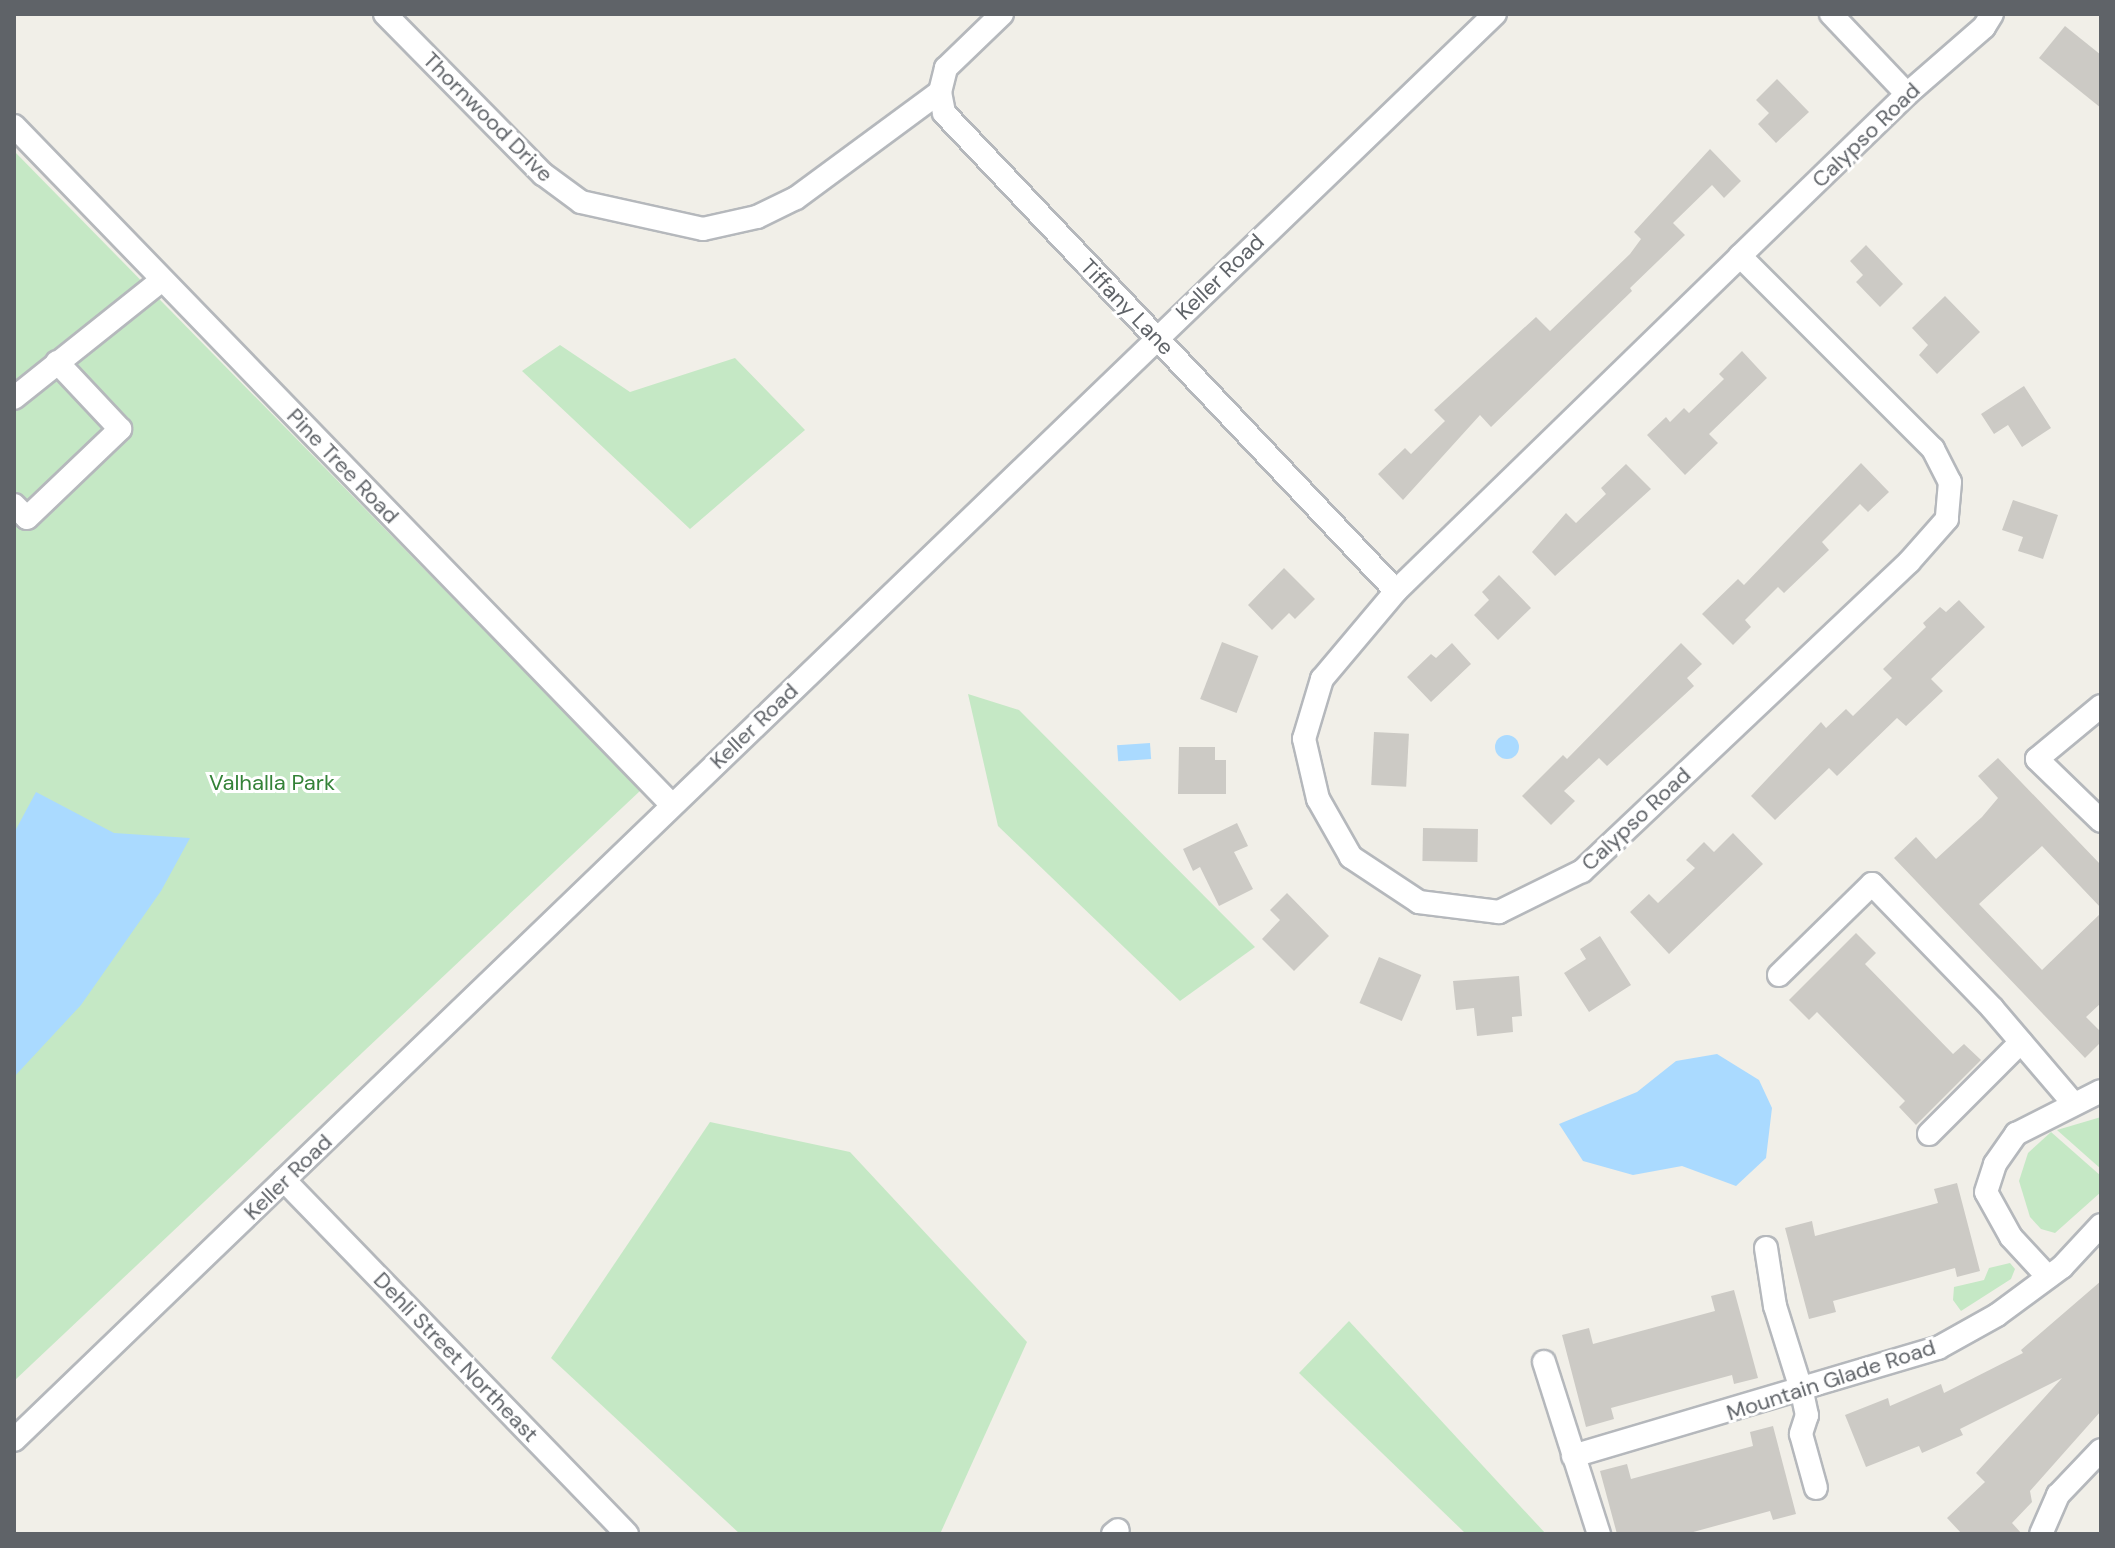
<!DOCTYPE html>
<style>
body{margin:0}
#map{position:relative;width:2115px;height:1548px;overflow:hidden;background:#f1efe8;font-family:"DM Sans",sans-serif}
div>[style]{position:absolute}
.green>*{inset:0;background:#c5e8c5}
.water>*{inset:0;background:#aadaff;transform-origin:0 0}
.round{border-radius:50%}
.building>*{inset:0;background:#cccac5;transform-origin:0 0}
.roads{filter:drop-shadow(2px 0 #b5b8bc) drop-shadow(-2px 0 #b5b8bc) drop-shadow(0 2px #b5b8bc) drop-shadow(0 -2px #b5b8bc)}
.minor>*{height:22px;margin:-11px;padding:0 11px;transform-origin:11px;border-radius:11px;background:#fff}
span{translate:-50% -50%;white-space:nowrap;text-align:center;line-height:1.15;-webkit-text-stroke:6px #fff;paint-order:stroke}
.street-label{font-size:22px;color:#5f6368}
.park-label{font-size:22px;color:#348238}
.frame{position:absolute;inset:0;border:16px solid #5f6368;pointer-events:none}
</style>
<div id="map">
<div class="green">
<div style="clip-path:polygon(14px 151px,641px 790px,14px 1381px)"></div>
<div style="clip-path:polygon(560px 345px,630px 392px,735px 358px,805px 430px,690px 529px,522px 371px)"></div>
<div style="clip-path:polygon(968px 694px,1019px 710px,1255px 947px,1180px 1001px,998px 826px)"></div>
<div style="clip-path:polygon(2101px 1117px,2101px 1169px,2057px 1130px)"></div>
<div style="clip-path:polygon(710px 1122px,850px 1152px,1027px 1342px,940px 1534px,740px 1534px,551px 1358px)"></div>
<div style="clip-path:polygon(2051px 1132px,2101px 1176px,2101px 1192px,2055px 1233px,2041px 1229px,2030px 1217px,2019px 1181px,2028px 1153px)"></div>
<div style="clip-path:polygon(2010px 1263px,2015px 1269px,2011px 1279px,1961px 1311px,1953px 1300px,1954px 1287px,1984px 1280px,1989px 1268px)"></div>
<div style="clip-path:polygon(1349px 1321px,1546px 1534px,1464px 1532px,1299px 1373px)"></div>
</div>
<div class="water">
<div class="round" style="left:1495px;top:735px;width:24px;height:24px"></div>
<div style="left:1150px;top:743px;width:16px;height:33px;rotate:86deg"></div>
<div style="clip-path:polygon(36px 792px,114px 833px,190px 838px,161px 891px,81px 1005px,14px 1077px,14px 833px)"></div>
<div style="clip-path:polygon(1717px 1054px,1759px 1080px,1772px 1108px,1766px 1158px,1736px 1186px,1682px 1166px,1633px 1175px,1583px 1161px,1559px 1124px,1637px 1092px,1676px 1061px)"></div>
</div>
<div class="building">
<div style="clip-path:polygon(2065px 26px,2101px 55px,2101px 108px,2039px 58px)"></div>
<div style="clip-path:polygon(1777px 79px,1809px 112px,1776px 143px,1758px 124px,1769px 113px,1756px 100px)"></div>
<div style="clip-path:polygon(1710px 149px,1741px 181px,1724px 198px,1712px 185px,1673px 223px,1685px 235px,1630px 288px,1632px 291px,1491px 427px,1480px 415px,1403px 500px,1378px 474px,1405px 448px,1411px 454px,1445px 421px,1434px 410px,1536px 317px,1550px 331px,1630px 254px,1641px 239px,1634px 232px)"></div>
<div style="clip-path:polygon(1866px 245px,1903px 284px,1880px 307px,1856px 282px,1863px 275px,1850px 261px)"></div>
<div style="clip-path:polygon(1945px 296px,1980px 332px,1937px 374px,1919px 355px,1928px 345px,1912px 328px)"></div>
<div style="clip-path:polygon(1742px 351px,1767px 378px,1709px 434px,1718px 443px,1685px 475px,1647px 435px,1666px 417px,1670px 422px,1684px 408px,1689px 413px,1724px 379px,1719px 374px)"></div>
<div style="clip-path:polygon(2024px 386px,2051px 428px,2022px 447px,2008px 425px,1994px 434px,1981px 414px)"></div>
<div style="clip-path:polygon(1861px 463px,1889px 492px,1868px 512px,1860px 504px,1822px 542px,1829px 550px,1784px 593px,1778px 587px,1745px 620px,1751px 627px,1733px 645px,1702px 614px,1738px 579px,1744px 585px)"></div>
<div style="clip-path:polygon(1626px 464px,1651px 489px,1555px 576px,1532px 552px,1566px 513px,1576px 523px,1606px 494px,1601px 488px)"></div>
<div style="clip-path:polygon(2013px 500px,2058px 515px,2043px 559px,2018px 551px,2023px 537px,2002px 530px)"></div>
<div style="clip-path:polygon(1284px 568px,1315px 599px,1295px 619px,1289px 613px,1272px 630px,1248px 605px)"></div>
<div style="clip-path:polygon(1499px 575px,1531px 608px,1498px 640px,1474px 615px,1489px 600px,1482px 592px)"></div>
<div style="clip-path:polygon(1959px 600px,1985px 627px,1931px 679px,1943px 691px,1906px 726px,1897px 718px,1837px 776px,1829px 768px,1775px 820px,1751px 796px,1821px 722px,1826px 728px,1846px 709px,1853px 716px,1892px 678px,1883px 669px,1926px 627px,1923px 623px,1940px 607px,1946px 612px)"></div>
<div style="left:1222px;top:642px;width:39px;height:61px;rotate:21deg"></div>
<div style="clip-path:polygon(1452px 643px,1471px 664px,1431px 702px,1407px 677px,1431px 654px,1436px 658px)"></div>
<div style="clip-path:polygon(1681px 643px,1702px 664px,1687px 678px,1694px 686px,1607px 766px,1599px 758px,1564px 791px,1575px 801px,1551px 825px,1522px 796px,1563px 755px,1567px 759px)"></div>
<div style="left:1374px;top:732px;width:35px;height:53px;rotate:3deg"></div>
<div style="clip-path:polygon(1179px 747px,1215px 747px,1215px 760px,1226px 760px,1226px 794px,1178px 794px)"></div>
<div style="clip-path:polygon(1998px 758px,2101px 865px,2101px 908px,2042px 846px,1979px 904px,2042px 970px,2101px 913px,2101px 1003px,2086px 1017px,2101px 1032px,2101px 1042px,2085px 1058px,1894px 858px,1916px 837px,1936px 859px,1982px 817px,1998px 798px,1978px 776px)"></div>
<div style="clip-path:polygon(1237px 823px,1248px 846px,1234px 852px,1253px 889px,1219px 906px,1200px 867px,1193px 871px,1183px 849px)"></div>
<div style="left:1423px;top:828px;width:55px;height:33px;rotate:1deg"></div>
<div style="clip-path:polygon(1733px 833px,1763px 864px,1669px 954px,1630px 912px,1649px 894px,1658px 903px,1695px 868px,1686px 860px,1704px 842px,1714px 852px)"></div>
<div style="clip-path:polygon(1287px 893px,1329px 936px,1294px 971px,1262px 939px,1280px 920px,1270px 910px)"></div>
<div style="clip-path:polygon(1856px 933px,1876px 953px,1865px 964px,1953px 1054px,1964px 1044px,1981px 1060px,1916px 1125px,1899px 1107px,1905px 1101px,1817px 1012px,1809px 1020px,1789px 1000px)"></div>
<div style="clip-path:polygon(1600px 936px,1631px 985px,1589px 1012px,1564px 973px,1586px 959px,1580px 949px)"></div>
<div style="left:1379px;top:957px;width:46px;height:50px;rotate:23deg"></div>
<div style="clip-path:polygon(1519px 976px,1522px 1016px,1512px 1017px,1513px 1032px,1477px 1036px,1474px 1008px,1456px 1010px,1453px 981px)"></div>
<div style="clip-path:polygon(1957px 1183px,1980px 1271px,1957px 1277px,1955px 1268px,1833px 1301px,1836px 1312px,1809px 1319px,1785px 1228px,1812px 1221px,1815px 1236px,1938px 1203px,1934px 1189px)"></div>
<div style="clip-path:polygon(2101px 1281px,2101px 1411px,2030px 1491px,2032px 1502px,2012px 1523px,2022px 1534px,1962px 1534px,1947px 1518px,1985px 1482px,1976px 1473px,2062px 1378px,1960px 1429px,1963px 1435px,1922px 1453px,1919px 1446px,1866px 1467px,1845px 1415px,1888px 1398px,1890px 1406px,1941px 1384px,1944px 1393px,2023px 1353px,2021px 1350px)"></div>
<div style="clip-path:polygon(1734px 1290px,1758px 1378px,1734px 1384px,1732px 1375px,1611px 1408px,1614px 1419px,1586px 1427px,1562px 1335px,1589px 1328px,1593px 1344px,1715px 1311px,1711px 1296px)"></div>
<div style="clip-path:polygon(1773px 1426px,1796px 1514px,1773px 1520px,1770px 1511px,1686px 1534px,1617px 1534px,1600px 1471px,1627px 1464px,1631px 1479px,1753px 1446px,1750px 1432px)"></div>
</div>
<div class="roads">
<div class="minor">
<div style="left:385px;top:14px;width:225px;rotate:45.4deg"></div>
<div style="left:543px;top:174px;width:47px;rotate:36.4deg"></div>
<div style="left:581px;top:202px;width:125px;rotate:12.5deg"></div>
<div style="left:703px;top:229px;width:55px;rotate:-12.5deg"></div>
<div style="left:757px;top:217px;width:43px;rotate:-26deg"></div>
<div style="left:796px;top:198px;width:179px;rotate:-36.4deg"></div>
<div style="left:1002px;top:14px;width:78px;rotate:136deg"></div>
<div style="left:946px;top:68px;width:25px;rotate:104deg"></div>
<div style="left:940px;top:92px;width:21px;rotate:79deg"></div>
<div style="left:944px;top:113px;width:658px;rotate:46.6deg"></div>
<div style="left:1831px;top:14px;width:110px;rotate:46.5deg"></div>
<div style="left:14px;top:126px;width:946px;rotate:45.9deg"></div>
<div style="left:1740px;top:256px;width:273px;rotate:45deg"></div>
<div style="left:1933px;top:449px;width:37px;rotate:63deg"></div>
<div style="left:1950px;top:482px;width:37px;rotate:95deg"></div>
<div style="left:1947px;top:519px;width:57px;rotate:131.5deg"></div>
<div style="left:1909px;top:562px;width:450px;rotate:136.6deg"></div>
<div style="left:1582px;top:871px;width:93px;rotate:153.7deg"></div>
<div style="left:1499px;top:912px;width:81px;rotate:-172.9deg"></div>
<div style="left:1419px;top:902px;width:82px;rotate:-146.5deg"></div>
<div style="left:1351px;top:857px;width:67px;rotate:-119.6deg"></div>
<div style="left:1318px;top:799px;width:62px;rotate:-103.1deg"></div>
<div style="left:1304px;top:739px;width:63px;rotate:-73.3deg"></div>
<div style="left:1322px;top:679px;width:115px;rotate:-49.9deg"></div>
<div style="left:1396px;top:591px;width:480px;rotate:-44.2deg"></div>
<div style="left:1740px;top:256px;width:233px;rotate:-44.1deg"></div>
<div style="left:1907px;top:94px;width:102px;rotate:-41deg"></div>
<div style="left:1984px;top:27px;width:15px;rotate:-58deg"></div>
<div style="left:14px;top:398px;width:189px;rotate:-38.6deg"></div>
<div style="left:14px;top:505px;width:18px;rotate:45deg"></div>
<div style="left:27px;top:518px;width:129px;rotate:-43.7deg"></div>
<div style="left:120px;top:429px;width:92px;rotate:-133.2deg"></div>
<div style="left:2101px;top:706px;width:83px;rotate:140.4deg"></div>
<div style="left:2037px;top:759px;width:89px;rotate:44.1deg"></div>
<div style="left:1779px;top:975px;width:130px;rotate:-44.4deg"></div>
<div style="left:1872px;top:884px;width:173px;rotate:45.9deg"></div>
<div style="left:1992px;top:1008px;width:126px;rotate:49.5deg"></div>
<div style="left:1929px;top:1134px;width:130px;rotate:-45deg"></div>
<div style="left:284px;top:1180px;width:493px;rotate:45.9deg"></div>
<div style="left:1766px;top:1248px;width:59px;rotate:81.2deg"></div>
<div style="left:1775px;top:1306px;width:90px;rotate:72.6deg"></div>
<div style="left:1802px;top:1392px;width:24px;rotate:78deg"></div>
<div style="left:1807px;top:1415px;width:20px;rotate:108deg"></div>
<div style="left:1801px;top:1434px;width:56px;rotate:74.5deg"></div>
<div style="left:2048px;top:1277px;width:54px;rotate:-132.8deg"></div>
<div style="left:2011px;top:1237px;width:51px;rotate:-119.1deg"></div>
<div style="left:1986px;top:1192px;width:29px;rotate:-72deg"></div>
<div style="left:1995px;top:1164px;width:37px;rotate:-55deg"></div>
<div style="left:2016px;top:1134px;width:95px;rotate:-26.8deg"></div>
<div style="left:1544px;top:1362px;width:181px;rotate:72.3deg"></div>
<div style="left:14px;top:1440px;width:2056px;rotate:-43.92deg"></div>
<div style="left:1573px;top:1456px;width:381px;rotate:-16.5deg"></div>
<div style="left:1938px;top:1348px;width:68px;rotate:-29.2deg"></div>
<div style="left:1997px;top:1315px;width:81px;rotate:-36.4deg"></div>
<div style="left:2062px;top:1267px;width:57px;rotate:-47.1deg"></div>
<div style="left:1113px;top:1534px;width:6px;rotate:-39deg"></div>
<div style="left:2041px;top:1534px;width:43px;rotate:-66.4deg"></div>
<div style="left:2058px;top:1495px;width:62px;rotate:-46.3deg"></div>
</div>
</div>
<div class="street-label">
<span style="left:488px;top:117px;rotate:45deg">Thornwood Drive</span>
<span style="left:1866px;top:135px;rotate:-44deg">Calypso Road</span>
<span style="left:1220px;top:277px;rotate:-44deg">Keller Road</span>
<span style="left:1127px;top:307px;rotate:46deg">Tiffany Lane</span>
<span style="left:343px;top:466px;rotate:46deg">Pine Tree Road</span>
<span style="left:754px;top:726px;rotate:-44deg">Keller Road</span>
<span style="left:1636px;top:819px;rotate:-43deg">Calypso Road</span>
<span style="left:288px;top:1177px;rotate:-44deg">Keller Road</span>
<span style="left:456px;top:1357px;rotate:46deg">Dehli Street Northeast</span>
<span style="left:1831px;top:1380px;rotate:-18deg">Mountain Glade Road</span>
</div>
<div class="park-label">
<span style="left:272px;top:783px">Valhalla Park</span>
</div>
<div class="frame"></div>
</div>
